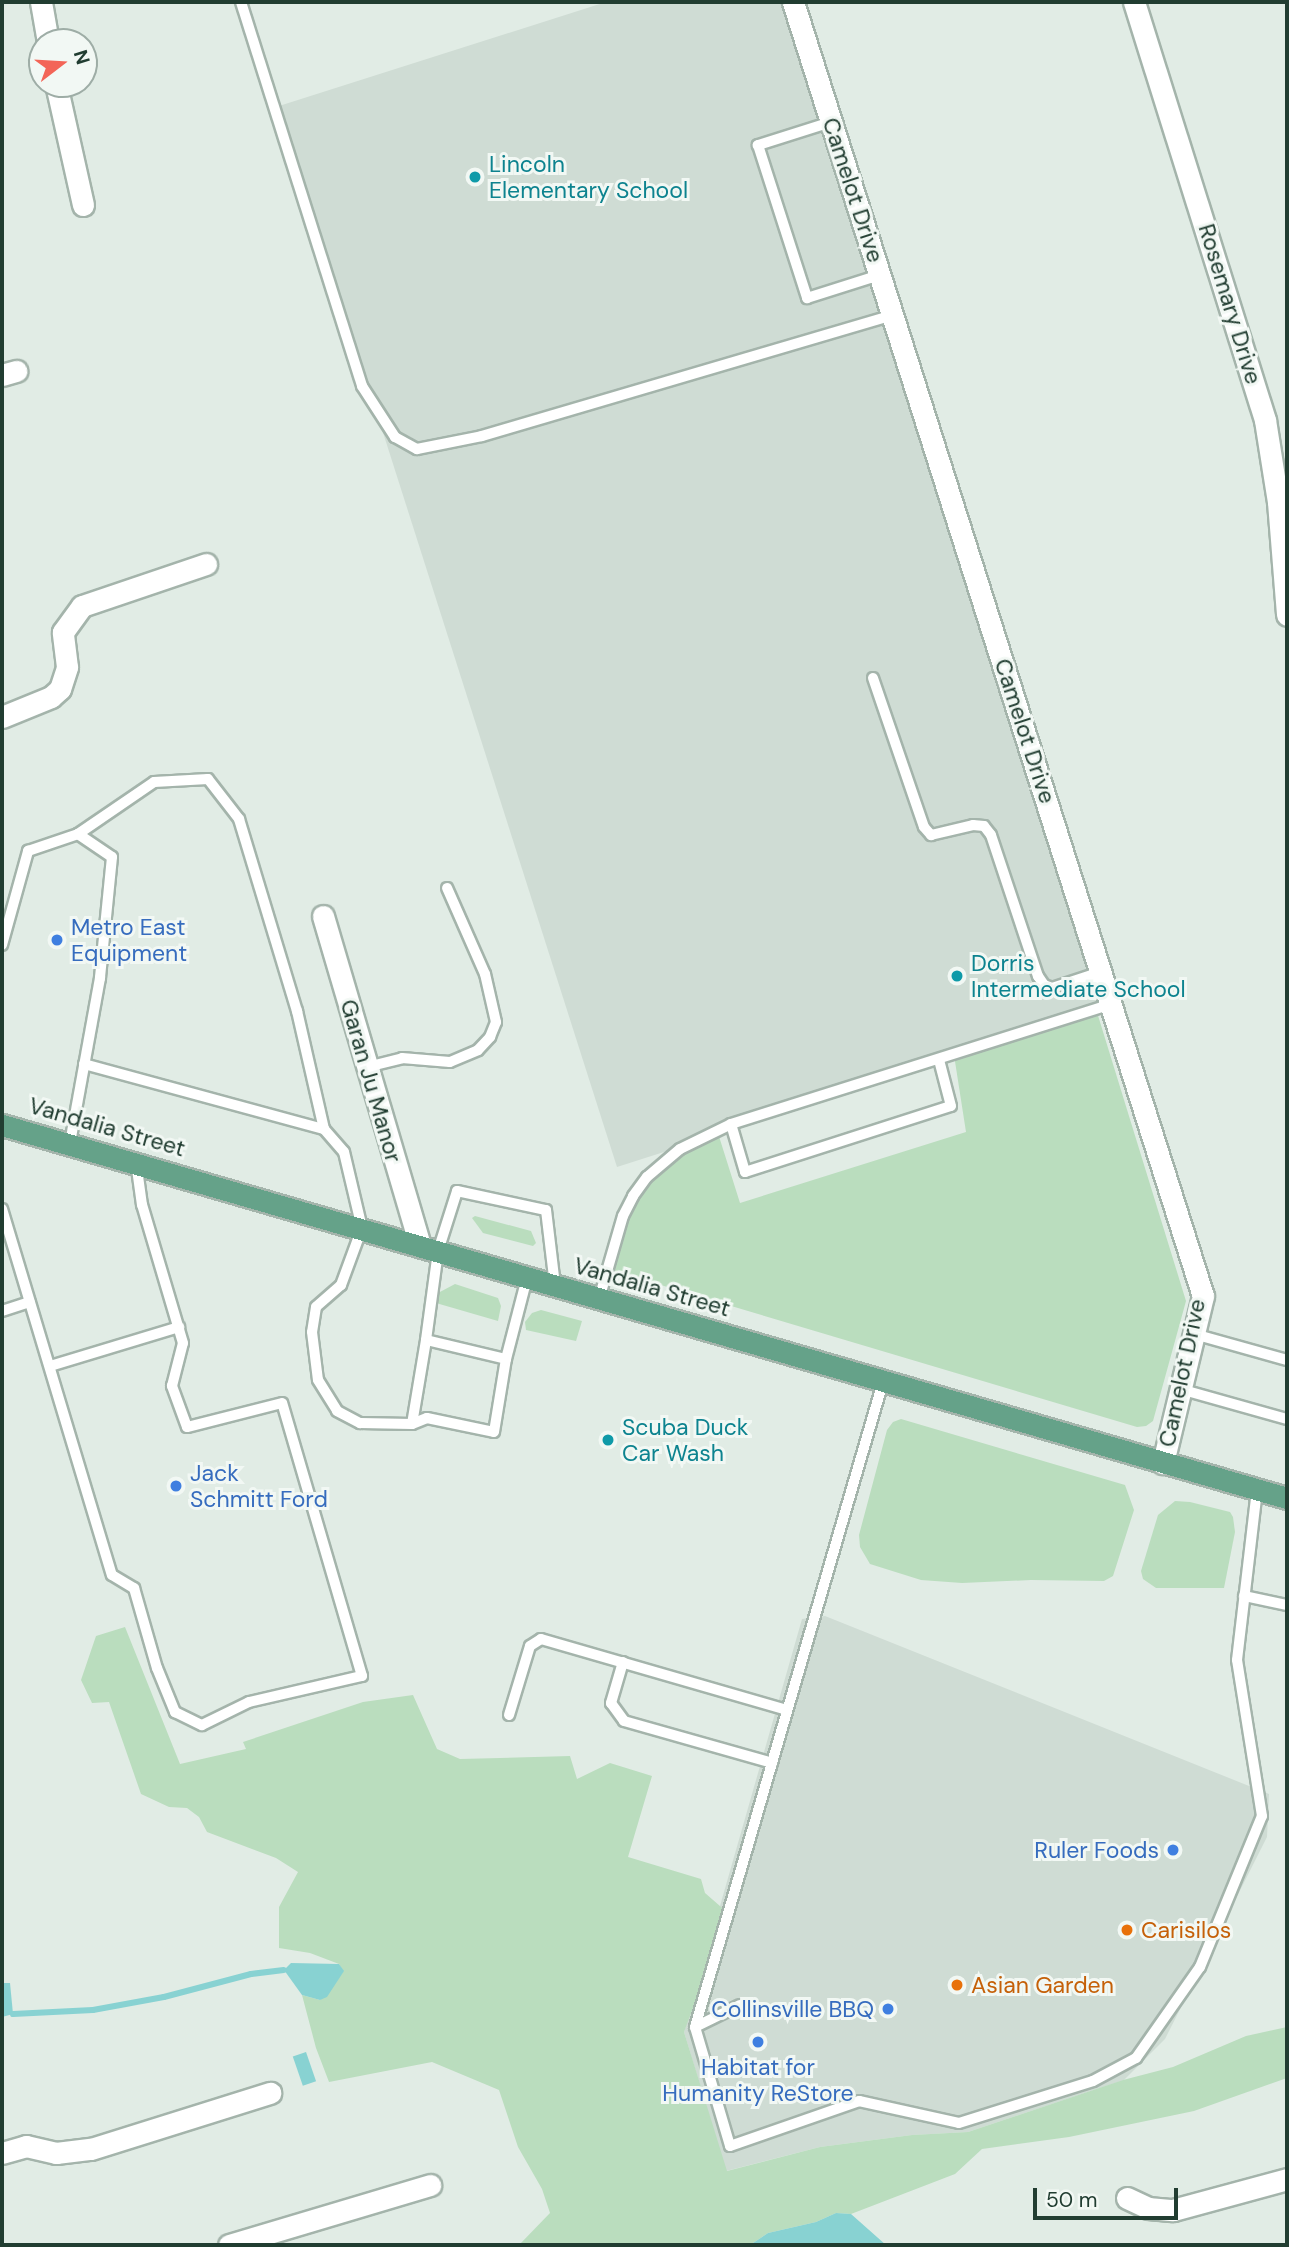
<!DOCTYPE html>
<style>
body{margin:0}
#map{position:relative;width:1289px;height:2247px;overflow:hidden;background:#e1ece5;font-family:"DM Sans",sans-serif}
div>[style]{position:absolute}
.built>*{inset:0;background:#cfdcd4}
.green>*{inset:0;background:#baddbe}
.water>*{inset:0;background:#88d2d2;transform-origin:0 0}
.stream>*{height:6px;margin:-3px;padding:0 3px;transform-origin:3px;border-radius:3px;background:#88d2d2}
.roads{filter:drop-shadow(2px 0 #a4b4ab) drop-shadow(-2px 0 #a4b4ab) drop-shadow(0 2px #a4b4ab) drop-shadow(0 -2px #a4b4ab)}
.lane>*{height:10px;margin:-5px;padding:0 5px;transform-origin:5px;border-radius:5px;background:#fff}
.street>*{height:21px;margin:-10.5px;padding:0 10.5px;transform-origin:10.5px;border-radius:10.5px;background:#fff}
.primary>*{height:21px;margin:-10.5px;padding:0 10.5px;transform-origin:10.5px;border-radius:10.5px;background:#65a289}
.dots>*{width:19px;height:19px;translate:-50% -50%;box-sizing:border-box;border:4px solid #f2f8f4;border-radius:50%}
span{translate:-50% -50%;white-space:nowrap;text-align:center;line-height:1.15;-webkit-text-stroke:6px #f2f8f4;paint-order:stroke}
.culture-label{font-size:23px;color:#0d838f}
.left{translate:0 -50%;text-align:left}
.street-label{font-size:23px;color:#213d31}
.shop-label{font-size:23px;color:#366cbe}
.right{translate:-100% -50%;text-align:right}
.food-label{font-size:23px;color:#c56008}
.frame{position:absolute;inset:0;border:4px solid #213d31;pointer-events:none}
.north{position:absolute;left:28px;top:28px;width:70px;height:70px;box-sizing:border-box;background:#f2f8f4;border:2px solid #9eada6;border-radius:50%;rotate:73deg;font-size:19px;font-weight:700;line-height:28px;text-align:center;color:#213d31}
.north::after{content:'';display:block;margin:auto;width:24px;height:32px;background:#f36557;clip-path:polygon(50% 0,100% 100%,50% 72%,0 100%)}
.scale{position:absolute;left:1033px;top:2188px;width:145px;height:32px;box-sizing:border-box;border:4px solid #213d31;border-top:0;padding-left:9px;font-size:21px;line-height:24px;white-space:nowrap;color:#213d31;-webkit-text-stroke:5px #f2f8f4;paint-order:stroke}
</style>
<div id="map">
<div class="built">
<div style="clip-path:polygon(606px 2px,780px 2px,1102px 1012px,617px 1167px,279px 106px)"></div>
<div style="clip-path:polygon(825px 1616px,1269px 1794px,1267px 1837px,1165px 2039px,1124px 2080px,968px 2132px,912px 2135px,820px 2147px,726px 2171px,684px 2032px,802px 1619px)"></div>
</div>
<div class="green">
<div style="clip-path:polygon(1096px 1009px,1186px 1301px,1153px 1421px,1146px 1426px,1137px 1427px,607px 1269px,614px 1245px,647px 1177px,717px 1130px,740px 1203px,966px 1132px,954px 1055px)"></div>
<div style="clip-path:polygon(475px 1216px,531px 1231px,536px 1243px,533px 1246px,483px 1233px,472px 1218px)"></div>
<div style="clip-path:polygon(455px 1284px,498px 1298px,501px 1306px,498px 1321px,436px 1303px,438px 1293px)"></div>
<div style="clip-path:polygon(541px 1310px,582px 1321px,576px 1341px,526px 1330px,525px 1322px,532px 1313px)"></div>
<div style="clip-path:polygon(901px 1419px,1125px 1485px,1134px 1510px,1113px 1576px,1104px 1581px,1031px 1580px,962px 1583px,921px 1580px,870px 1564px,860px 1547px,859px 1535px,887px 1430px,893px 1422px)"></div>
<div style="clip-path:polygon(1175px 1501px,1190px 1502px,1230px 1512px,1233px 1517px,1235px 1532px,1224px 1588px,1156px 1588px,1143px 1579px,1141px 1571px,1158px 1515px)"></div>
<div style="clip-path:polygon(125px 1627px,180px 1764px,246px 1749px,243px 1742px,363px 1702px,413px 1695px,437px 1749px,460px 1759px,570px 1756px,577px 1779px,610px 1763px,652px 1776px,628px 1857px,701px 1879px,705px 1893px,728px 1913px,684px 2032px,727px 2171px,820px 2147px,912px 2135px,968px 2132px,1123px 2080px,1173px 2067px,1246px 2036px,1287px 2027px,1287px 2078px,1194px 2111px,1069px 2137px,982px 2149px,955px 2174px,851px 2214px,836px 2213px,816px 2222px,768px 2233px,750px 2245px,519px 2245px,550px 2213px,542px 2189px,518px 2147px,499px 2090px,432px 2062px,329px 2082px,316px 2048px,302px 1995px,320px 2000px,343px 1971px,339px 1964px,310px 1953px,279px 1948px,279px 1907px,298px 1872px,276px 1858px,207px 1832px,199px 1817px,187px 1808px,169px 1807px,141px 1794px,109px 1702px,92px 1703px,81px 1680px,96px 1636px)"></div>
</div>
<div class="water">
<div style="clip-path:polygon(291px 1963px,339px 1964px,344px 1971px,327px 1997px,320px 2000px,302px 1995px,284px 1970px)"></div>
<div style="clip-path:polygon(2px 1983px,10px 1983px,13px 2014px,2px 2017px)"></div>
<div style="left:306px;top:2052px;width:31px;height:14px;rotate:71deg"></div>
<div style="clip-path:polygon(836px 2213px,851px 2214px,886px 2245px,750px 2245px,768px 2233px,816px 2222px)"></div>
</div>
<div class="stream">
<div style="left:13px;top:2014px;width:80px;rotate:-2.9deg"></div>
<div style="left:93px;top:2010px;width:72px;rotate:-10.4deg"></div>
<div style="left:164px;top:1997px;width:90px;rotate:-14.8deg"></div>
<div style="left:251px;top:1974px;width:33px;rotate:-7deg"></div>
</div>
<div class="roads">
<div class="lane">
<div style="left:241px;top:2px;width:403px;rotate:72.5deg"></div>
<div style="left:362px;top:386px;width:61px;rotate:57.1deg"></div>
<div style="left:395px;top:437px;width:25px;rotate:29deg"></div>
<div style="left:417px;top:449px;width:66px;rotate:-11.3deg"></div>
<div style="left:482px;top:436px;width:428px;rotate:-16.4deg"></div>
<div style="left:831px;top:122px;width:77px;rotate:162.5deg"></div>
<div style="left:758px;top:145px;width:161px;rotate:72.2deg"></div>
<div style="left:807px;top:298px;width:77px;rotate:-17.5deg"></div>
<div style="left:873px;top:678px;width:157px;rotate:71.1deg"></div>
<div style="left:924px;top:827px;width:11px;rotate:49deg"></div>
<div style="left:931px;top:835px;width:43px;rotate:-13.4deg"></div>
<div style="left:973px;top:825px;width:11px;rotate:5deg"></div>
<div style="left:984px;top:826px;width:11px;rotate:52deg"></div>
<div style="left:991px;top:835px;width:149px;rotate:71.6deg"></div>
<div style="left:1038px;top:976px;width:11px;rotate:56deg"></div>
<div style="left:1044px;top:985px;width:9px;rotate:21deg"></div>
<div style="left:1052px;top:988px;width:52px;rotate:-18.1deg"></div>
<div style="left:78px;top:834px;width:92px;rotate:-34.4deg"></div>
<div style="left:154px;top:782px;width:54px;rotate:-3.2deg"></div>
<div style="left:208px;top:779px;width:51px;rotate:52.2deg"></div>
<div style="left:239px;top:819px;width:201px;rotate:73.2deg"></div>
<div style="left:297px;top:1011px;width:121px;rotate:77.1deg"></div>
<div style="left:2px;top:945px;width:98px;rotate:-74.5deg"></div>
<div style="left:28px;top:851px;width:53px;rotate:-18.8deg"></div>
<div style="left:78px;top:834px;width:41px;rotate:34.1deg"></div>
<div style="left:112px;top:857px;width:122px;rotate:95.7deg"></div>
<div style="left:100px;top:978px;width:168px;rotate:100.3deg"></div>
<div style="left:84px;top:1064px;width:249px;rotate:15.2deg"></div>
<div style="left:324px;top:1129px;width:30px;rotate:49deg"></div>
<div style="left:344px;top:1152px;width:78px;rotate:76.7deg"></div>
<div style="left:362px;top:1228px;width:61px;rotate:110.2deg"></div>
<div style="left:341px;top:1285px;width:33px;rotate:139deg"></div>
<div style="left:316px;top:1307px;width:25px;rotate:99deg"></div>
<div style="left:312px;top:1332px;width:48px;rotate:82.9deg"></div>
<div style="left:318px;top:1380px;width:36px;rotate:58deg"></div>
<div style="left:337px;top:1411px;width:26px;rotate:28deg"></div>
<div style="left:360px;top:1423px;width:52px;rotate:1.1deg"></div>
<div style="left:412px;top:1424px;width:16px;rotate:-22deg"></div>
<div style="left:427px;top:1418px;width:68px;rotate:11.8deg"></div>
<div style="left:494px;top:1432px;width:74px;rotate:-80.7deg"></div>
<div style="left:506px;top:1359px;width:84px;rotate:-75.5deg"></div>
<div style="left:367px;top:1067px;width:36px;rotate:-14deg"></div>
<div style="left:402px;top:1058px;width:48px;rotate:4.8deg"></div>
<div style="left:450px;top:1062px;width:30px;rotate:-23deg"></div>
<div style="left:478px;top:1050px;width:18px;rotate:-47deg"></div>
<div style="left:490px;top:1037px;width:16px;rotate:-68deg"></div>
<div style="left:496px;top:1022px;width:49px;rotate:-102.9deg"></div>
<div style="left:485px;top:974px;width:94px;rotate:-113.8deg"></div>
<div style="left:731px;top:1124px;width:50px;rotate:73.7deg"></div>
<div style="left:745px;top:1172px;width:216px;rotate:-17.8deg"></div>
<div style="left:951px;top:1106px;width:48px;rotate:-104.6deg"></div>
<div style="left:2px;top:1209px;width:382px;rotate:73.3deg"></div>
<div style="left:112px;top:1575px;width:26px;rotate:31deg"></div>
<div style="left:134px;top:1588px;width:83px;rotate:74deg"></div>
<div style="left:157px;top:1668px;width:48px;rotate:67.8deg"></div>
<div style="left:175px;top:1712px;width:30px;rotate:26deg"></div>
<div style="left:202px;top:1725px;width:52px;rotate:-26.1deg"></div>
<div style="left:249px;top:1702px;width:116px;rotate:-13deg"></div>
<div style="left:362px;top:1676px;width:284px;rotate:-106.3deg"></div>
<div style="left:282px;top:1403px;width:98px;rotate:165.8deg"></div>
<div style="left:187px;top:1427px;width:44px;rotate:-110.1deg"></div>
<div style="left:172px;top:1386px;width:44px;rotate:-75.7deg"></div>
<div style="left:183px;top:1343px;width:144px;rotate:-106.5deg"></div>
<div style="left:142px;top:1205px;width:43px;rotate:-97.9deg"></div>
<div style="left:599px;top:1299px;width:86px;rotate:-73.9deg"></div>
<div style="left:623px;top:1216px;width:22px;rotate:-63deg"></div>
<div style="left:633px;top:1196px;width:24px;rotate:-54deg"></div>
<div style="left:647px;top:1177px;width:43px;rotate:-40.3deg"></div>
<div style="left:680px;top:1149px;width:57px;rotate:-26.1deg"></div>
<div style="left:731px;top:1124px;width:399px;rotate:-17.5deg"></div>
<div style="left:2px;top:1311px;width:29px;rotate:-18deg"></div>
<div style="left:1194px;top:1334px;width:97px;rotate:15.6deg"></div>
<div style="left:506px;top:1359px;width:82px;rotate:-166.6deg"></div>
<div style="left:426px;top:1340px;width:90px;rotate:-82.3deg"></div>
<div style="left:438px;top:1251px;width:63px;rotate:-72.4deg"></div>
<div style="left:457px;top:1191px;width:91px;rotate:12.1deg"></div>
<div style="left:546px;top:1210px;width:77px;rotate:83.2deg"></div>
<div style="left:50px;top:1366px;width:135px;rotate:-16.8deg"></div>
<div style="left:1180px;top:1389px;width:111px;rotate:15.7deg"></div>
<div style="left:412px;top:1424px;width:85px;rotate:-80.5deg"></div>
<div style="left:1244px;top:1596px;width:44px;rotate:11.8deg"></div>
<div style="left:623px;top:1662px;width:43px;rotate:106.3deg"></div>
<div style="left:611px;top:1703px;width:22px;rotate:54deg"></div>
<div style="left:624px;top:1721px;width:154px;rotate:15.8deg"></div>
<div style="left:509px;top:1715px;width:72px;rotate:-73.1deg"></div>
<div style="left:530px;top:1646px;width:13px;rotate:-32deg"></div>
<div style="left:541px;top:1639px;width:256px;rotate:16.1deg"></div>
<div style="left:740px;top:2005px;width:50px;rotate:153.9deg"></div>
<div style="left:695px;top:2027px;width:124px;rotate:73.6deg"></div>
<div style="left:730px;top:2146px;width:137px;rotate:-19.2deg"></div>
<div style="left:859px;top:2101px;width:102px;rotate:12.4deg"></div>
<div style="left:959px;top:2123px;width:140px;rotate:-17.4deg"></div>
<div style="left:1093px;top:2081px;width:49px;rotate:-28.1deg"></div>
<div style="left:1136px;top:2058px;width:111px;rotate:-54.9deg"></div>
<div style="left:1200px;top:1967px;width:163px;rotate:-67.7deg"></div>
<div style="left:1262px;top:1816px;width:158px;rotate:-99.1deg"></div>
<div style="left:1237px;top:1660px;width:171px;rotate:-83.3deg"></div>
<div style="left:695px;top:2027px;width:672px;rotate:-73.75deg"></div>
</div>
<div class="street">
<div style="left:41px;top:2px;width:41px;rotate:80.1deg"></div>
<div style="left:793px;top:2px;width:1357px;rotate:72.42deg"></div>
<div style="left:1203px;top:1296px;width:172px;rotate:103.5deg"></div>
<div style="left:1134px;top:2px;width:438px;rotate:72.6deg"></div>
<div style="left:1265px;top:420px;width:83px;rotate:81deg"></div>
<div style="left:1278px;top:502px;width:113px;rotate:85.4deg"></div>
<div style="left:56px;top:84px;width:124px;rotate:77.4deg"></div>
<div style="left:2px;top:375px;width:15px;rotate:-16deg"></div>
<div style="left:2px;top:717px;width:53px;rotate:-22.2deg"></div>
<div style="left:51px;top:697px;width:12px;rotate:-42deg"></div>
<div style="left:60px;top:689px;width:23px;rotate:-72deg"></div>
<div style="left:67px;top:667px;width:35px;rotate:-97deg"></div>
<div style="left:63px;top:632px;width:32px;rotate:-54deg"></div>
<div style="left:82px;top:606px;width:131px;rotate:-18.7deg"></div>
<div style="left:323px;top:916px;width:344px;rotate:73.6deg"></div>
<div style="left:2px;top:2153px;width:25px;rotate:-16deg"></div>
<div style="left:26px;top:2146px;width:31px;rotate:13deg"></div>
<div style="left:56px;top:2153px;width:35px;rotate:-7deg"></div>
<div style="left:91px;top:2149px;width:188px;rotate:-17.4deg"></div>
<div style="left:1127px;top:2198px;width:23px;rotate:25deg"></div>
<div style="left:1148px;top:2208px;width:25px;rotate:5deg"></div>
<div style="left:1173px;top:2210px;width:118px;rotate:-15.2deg"></div>
<div style="left:229px;top:2245px;width:210px;rotate:-16.6deg"></div>
</div>
<div class="primary">
<div style="left:2px;top:1125px;width:1338px;rotate:16.19deg"></div>
</div>
</div>
<div class="dots">
<div style="left:475px;top:177px;background:#0f9aa8"></div>
<div style="left:57px;top:940px;background:#3f7fe0"></div>
<div style="left:957px;top:976px;background:#0f9aa8"></div>
<div style="left:608px;top:1440px;background:#0f9aa8"></div>
<div style="left:176px;top:1486px;background:#3f7fe0"></div>
<div style="left:1173px;top:1850px;background:#3f7fe0"></div>
<div style="left:1127px;top:1930px;background:#e8710a"></div>
<div style="left:957px;top:1985px;background:#e8710a"></div>
<div style="left:888px;top:2009px;background:#3f7fe0"></div>
<div style="left:758px;top:2042px;background:#3f7fe0"></div>
</div>
<div class="culture-label">
<span class="left" style="left:489px;top:177px">Lincoln<br>Elementary School</span>
<span class="left" style="left:971px;top:976px">Dorris<br>Intermediate School</span>
<span class="left" style="left:622px;top:1440px">Scuba Duck<br>Car Wash</span>
</div>
<div class="street-label">
<span style="left:853px;top:190px;rotate:72deg">Camelot Drive</span>
<span style="left:1230px;top:304px;rotate:73deg">Rosemary Drive</span>
<span style="left:1025px;top:731px;rotate:72deg">Camelot Drive</span>
<span style="left:371px;top:1081px;rotate:74deg">Garan Ju Manor</span>
<span style="left:107px;top:1127px;rotate:16deg">Vandalia Street</span>
<span style="left:652px;top:1287px;rotate:16deg">Vandalia Street</span>
<span style="left:1182px;top:1373px;rotate:-78deg">Camelot Drive</span>
</div>
<div class="shop-label">
<span class="left" style="left:71px;top:940px">Metro East<br>Equipment</span>
<span class="left" style="left:190px;top:1486px">Jack<br>Schmitt Ford</span>
<span class="right" style="left:1159px;top:1850px">Ruler Foods</span>
<span class="right" style="left:874px;top:2009px">Collinsville BBQ</span>
<span style="left:758px;top:2080px">Habitat for<br>Humanity ReStore</span>
</div>
<div class="food-label">
<span class="left" style="left:1141px;top:1930px">Carisilos</span>
<span class="left" style="left:971px;top:1985px">Asian Garden</span>
</div>
<div class="frame"></div>
<div class="north">N</div>
<div class="scale">50 m</div>
</div>
